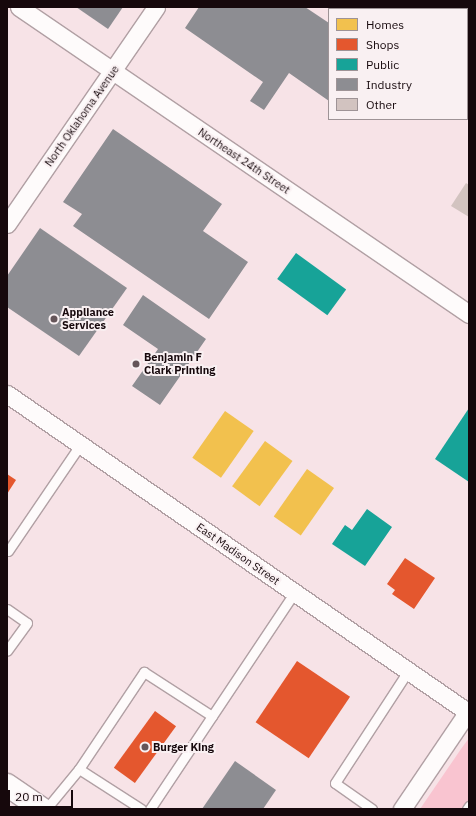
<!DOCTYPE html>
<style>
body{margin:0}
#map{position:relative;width:476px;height:816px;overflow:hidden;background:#f7e3e7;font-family:"IBM Plex Sans",sans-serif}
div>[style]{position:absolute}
.green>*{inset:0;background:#f9c4d0}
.homes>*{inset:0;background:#f2c14e;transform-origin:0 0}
.shops>*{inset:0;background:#e4572e;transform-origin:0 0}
.public>*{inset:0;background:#17a398;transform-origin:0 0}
.industry>*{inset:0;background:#8d8d92}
.building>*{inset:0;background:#d2c3c0}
.roads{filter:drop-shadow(1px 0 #b1a0a4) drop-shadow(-1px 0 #b1a0a4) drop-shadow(0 1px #b1a0a4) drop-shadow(0 -1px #b1a0a4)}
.service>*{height:9px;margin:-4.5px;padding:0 4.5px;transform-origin:4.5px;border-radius:4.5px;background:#fefbfb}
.minor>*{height:17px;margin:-8.5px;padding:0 8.5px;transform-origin:8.5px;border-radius:8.5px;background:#fefbfb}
.primary>*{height:22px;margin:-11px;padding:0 11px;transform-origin:11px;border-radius:11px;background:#fefbfb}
.dots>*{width:11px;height:11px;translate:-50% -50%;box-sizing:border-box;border:2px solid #f9f0f2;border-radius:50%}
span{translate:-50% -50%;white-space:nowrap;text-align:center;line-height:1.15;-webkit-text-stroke:4px #f9f0f2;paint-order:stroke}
.street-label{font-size:11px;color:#16080c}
.poi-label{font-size:11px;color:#16080c;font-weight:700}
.left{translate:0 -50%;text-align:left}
.frame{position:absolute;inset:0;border:8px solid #16080c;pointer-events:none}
.legend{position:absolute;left:328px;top:8px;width:140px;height:112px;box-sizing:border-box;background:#f9f0f2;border:1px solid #9e9396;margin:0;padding:5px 7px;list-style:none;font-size:12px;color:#16080c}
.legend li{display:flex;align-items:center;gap:8px;height:20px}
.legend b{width:20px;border:1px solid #9e9396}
.scale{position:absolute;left:8px;top:790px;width:65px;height:18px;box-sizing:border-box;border:2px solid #16080c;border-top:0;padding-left:5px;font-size:12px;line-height:14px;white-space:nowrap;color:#16080c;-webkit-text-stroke:3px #f9f0f2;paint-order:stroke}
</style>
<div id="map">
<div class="green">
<div style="clip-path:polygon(469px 738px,469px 809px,420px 809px,461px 749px)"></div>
</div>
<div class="homes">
<div style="left:225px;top:411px;width:35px;height:57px;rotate:35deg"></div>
<div style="left:265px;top:441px;width:34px;height:56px;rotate:36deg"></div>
<div style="left:307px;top:469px;width:33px;height:58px;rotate:35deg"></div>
</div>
<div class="shops">
<div style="clip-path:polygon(7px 474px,16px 480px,7px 494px)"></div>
<div style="clip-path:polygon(405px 558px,435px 578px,414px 609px,392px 594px,395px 590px,387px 584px)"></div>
<div style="left:297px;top:661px;width:64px;height:74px;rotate:34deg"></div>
<div style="left:155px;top:711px;width:26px;height:70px;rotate:36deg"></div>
</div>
<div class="public">
<div style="left:296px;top:253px;width:62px;height:32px;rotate:36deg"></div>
<div style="clip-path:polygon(469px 408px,469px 482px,435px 459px)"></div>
<div style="clip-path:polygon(367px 509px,392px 527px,365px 566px,332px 544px,345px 525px,352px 530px)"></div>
</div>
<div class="industry">
<div style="clip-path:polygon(76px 7px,123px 7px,108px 29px)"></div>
<div style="clip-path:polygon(199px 7px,305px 7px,329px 23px,329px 101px,289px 73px,264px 110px,250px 101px,263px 82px,185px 28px)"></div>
<div style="clip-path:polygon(113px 129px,222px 204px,203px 231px,248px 262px,209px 319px,73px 226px,82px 214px,63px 202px)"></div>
<div style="clip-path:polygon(40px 228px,127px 288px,79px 356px,7px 307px,7px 276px)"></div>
<div style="clip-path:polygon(143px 295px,206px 339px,160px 405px,132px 386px,158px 349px,123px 325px)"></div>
<div style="clip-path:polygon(235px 761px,276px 790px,263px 809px,202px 809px)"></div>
</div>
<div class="building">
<div style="clip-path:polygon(466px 183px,469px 185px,469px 217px,451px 206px)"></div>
</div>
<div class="roads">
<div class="service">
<div style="left:8px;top:551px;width:128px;rotate:-55.8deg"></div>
<div style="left:7px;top:609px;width:24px;rotate:35deg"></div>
<div style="left:27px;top:623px;width:34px;rotate:126deg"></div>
<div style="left:79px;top:769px;width:74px;rotate:32.8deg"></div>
<div style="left:46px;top:809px;width:52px;rotate:-50.5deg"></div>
<div style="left:79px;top:769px;width:117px;rotate:-56.2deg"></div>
<div style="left:144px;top:672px;width:81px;rotate:32.9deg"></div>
<div style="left:150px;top:809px;width:260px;rotate:-56.3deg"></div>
<div style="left:372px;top:809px;width:45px;rotate:-144.9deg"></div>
<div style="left:335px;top:783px;width:134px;rotate:-56.9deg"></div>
<div style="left:467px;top:809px;width:4px;rotate:-56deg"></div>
</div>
<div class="minor">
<div style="left:19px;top:7px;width:545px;rotate:34.3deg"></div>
<div style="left:7px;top:224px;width:263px;rotate:-55.5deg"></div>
<div style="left:7px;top:394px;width:561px;rotate:34.62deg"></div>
<div style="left:402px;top:809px;width:120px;rotate:-55.9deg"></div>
</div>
<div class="primary">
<div style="left:7px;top:785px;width:42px;rotate:34.4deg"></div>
</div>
</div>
<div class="dots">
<div style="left:54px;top:319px;background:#655559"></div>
<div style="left:136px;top:364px;background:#655559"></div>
<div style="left:145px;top:747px;background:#655559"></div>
</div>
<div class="street-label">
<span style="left:82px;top:116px;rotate:-55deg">North Oklahoma Avenue</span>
<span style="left:244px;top:161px;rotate:34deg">Northeast 24th Street</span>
<span style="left:238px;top:554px;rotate:35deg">East Madison Street</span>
</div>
<div class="poi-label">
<span class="left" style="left:62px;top:319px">Appliance<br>Services</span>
<span class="left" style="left:144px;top:364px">Benjamin F<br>Clark Printing</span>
<span class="left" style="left:153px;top:747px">Burger King</span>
</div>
<div class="frame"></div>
<ul class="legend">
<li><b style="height:11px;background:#f2c14e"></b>Homes</li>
<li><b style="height:11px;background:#e4572e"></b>Shops</li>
<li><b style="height:11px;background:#17a398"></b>Public</li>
<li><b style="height:11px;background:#8d8d92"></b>Industry</li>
<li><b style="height:11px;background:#d2c3c0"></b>Other</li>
</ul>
<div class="scale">20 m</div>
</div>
